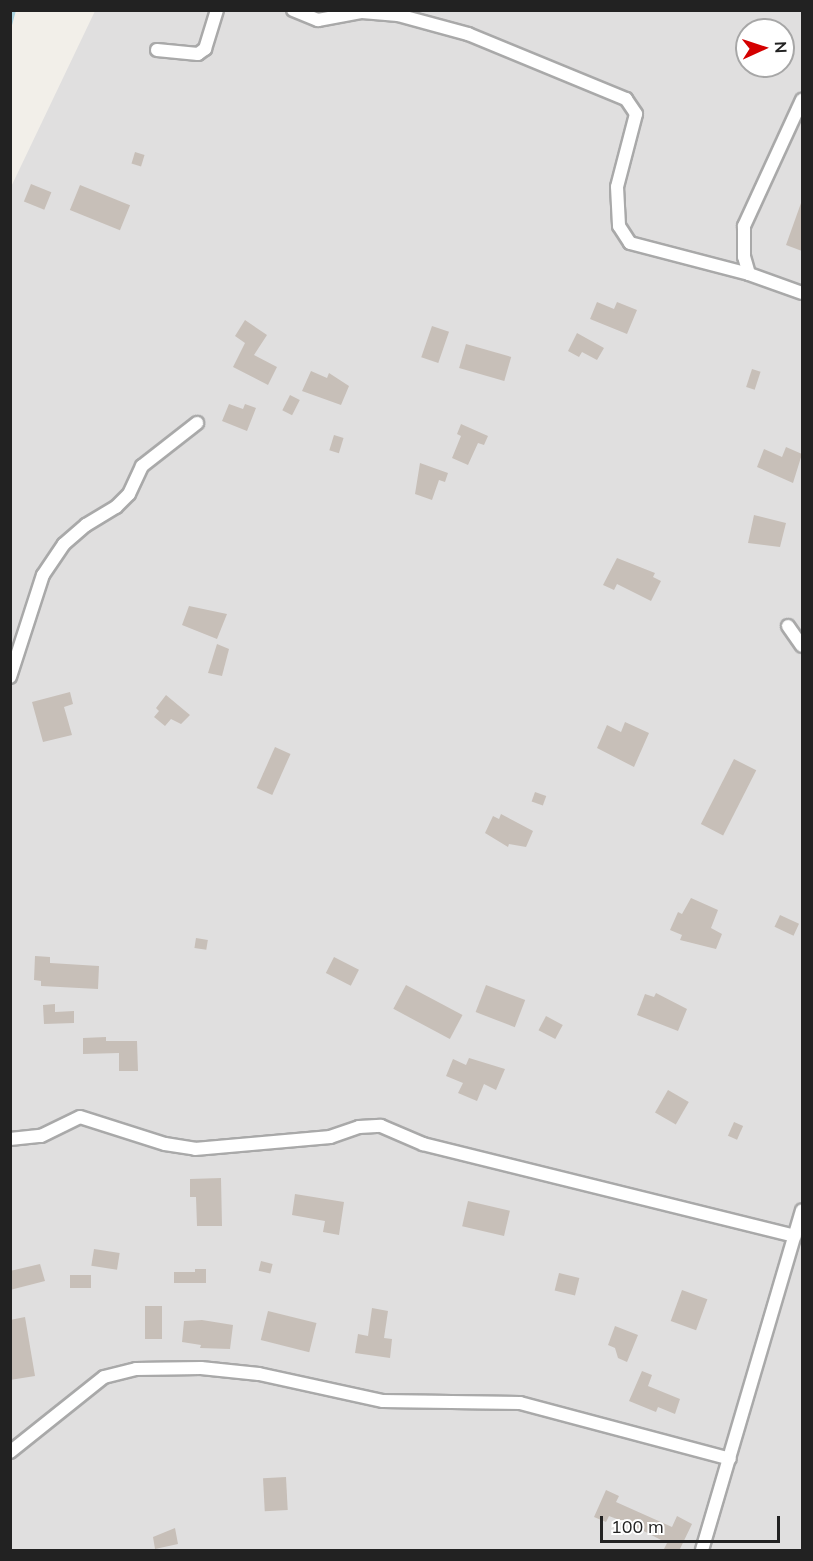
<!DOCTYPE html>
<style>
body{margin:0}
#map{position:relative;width:813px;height:1561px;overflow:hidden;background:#f2efe9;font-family:Mulish,sans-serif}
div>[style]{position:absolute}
.residential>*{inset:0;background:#e0dfdf}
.stream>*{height:4px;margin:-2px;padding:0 2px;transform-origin:2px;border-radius:2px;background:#aad3df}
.building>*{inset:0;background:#c7bfb8;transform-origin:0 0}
.roads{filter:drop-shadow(2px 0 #a9a9a9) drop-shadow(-2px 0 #a9a9a9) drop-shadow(0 2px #a9a9a9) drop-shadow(0 -2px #a9a9a9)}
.street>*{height:12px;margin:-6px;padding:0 6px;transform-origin:6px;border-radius:6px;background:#fff}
span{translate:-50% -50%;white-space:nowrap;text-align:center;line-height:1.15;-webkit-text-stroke:4.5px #fff;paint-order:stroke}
.frame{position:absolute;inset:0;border:12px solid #222;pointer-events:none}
.north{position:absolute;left:735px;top:18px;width:60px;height:60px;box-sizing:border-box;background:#fff;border:2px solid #a7a7a7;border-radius:50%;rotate:87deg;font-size:16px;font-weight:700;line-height:24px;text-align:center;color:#222}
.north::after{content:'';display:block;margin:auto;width:21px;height:27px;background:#d40000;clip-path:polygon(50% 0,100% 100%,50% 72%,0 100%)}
.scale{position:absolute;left:600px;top:1516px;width:180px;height:27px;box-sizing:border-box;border:3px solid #222;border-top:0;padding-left:8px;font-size:18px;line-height:21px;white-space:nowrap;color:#222;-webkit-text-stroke:4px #fff;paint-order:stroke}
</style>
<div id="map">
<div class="residential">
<div style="clip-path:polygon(evenodd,95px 11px,802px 11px,802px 1550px,11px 1550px,10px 189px,95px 11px,747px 30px,783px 30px,783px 66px,747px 66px,747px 30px)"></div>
</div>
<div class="stream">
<div style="left:10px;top:25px;width:16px;rotate:-75deg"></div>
</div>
<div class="building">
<div style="left:135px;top:152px;width:10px;height:12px;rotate:17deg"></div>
<div style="left:31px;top:184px;width:22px;height:19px;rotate:22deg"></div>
<div style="left:80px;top:185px;width:54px;height:27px;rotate:22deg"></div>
<div style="clip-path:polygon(801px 203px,802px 203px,802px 251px,786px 245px)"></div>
<div style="clip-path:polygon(597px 302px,614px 309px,617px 302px,637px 310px,627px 334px,590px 319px)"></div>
<div style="clip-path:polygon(245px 320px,267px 335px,254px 355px,277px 367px,268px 385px,233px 367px,245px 343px,235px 336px)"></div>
<div style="left:432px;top:326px;width:18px;height:33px;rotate:19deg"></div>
<div style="clip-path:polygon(577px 333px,604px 348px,597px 360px,582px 352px,579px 357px,568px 351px)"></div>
<div style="left:466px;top:344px;width:47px;height:25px;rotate:16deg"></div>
<div style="left:752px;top:369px;width:9px;height:19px;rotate:18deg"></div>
<div style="clip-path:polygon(311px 371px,327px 378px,329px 373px,349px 386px,341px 405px,302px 391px)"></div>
<div style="left:290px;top:395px;width:11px;height:17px;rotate:27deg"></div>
<div style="clip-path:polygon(229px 404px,243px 409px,245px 404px,256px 408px,247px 431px,222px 421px)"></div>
<div style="clip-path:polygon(461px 424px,488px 436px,484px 445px,478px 443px,468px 465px,452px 458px,461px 436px,457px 434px)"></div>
<div style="left:334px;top:435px;width:10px;height:16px;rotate:17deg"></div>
<div style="clip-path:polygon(786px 447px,802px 454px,793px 483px,757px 467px,764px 449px,782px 457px)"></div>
<div style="clip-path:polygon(420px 463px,448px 473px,445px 482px,439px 480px,432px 500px,415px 494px)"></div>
<div style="clip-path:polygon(754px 515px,786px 523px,780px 547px,748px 543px)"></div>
<div style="clip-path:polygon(617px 558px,655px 573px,653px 577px,661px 581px,651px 601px,617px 584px,614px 590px,603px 585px)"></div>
<div style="clip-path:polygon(189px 606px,227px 614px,217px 639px,182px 625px)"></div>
<div style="clip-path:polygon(217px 644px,229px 649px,222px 676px,208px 673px)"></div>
<div style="clip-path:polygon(70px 692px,73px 704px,64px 707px,72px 735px,43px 742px,32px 702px)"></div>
<div style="clip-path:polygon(166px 695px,190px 715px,181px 724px,171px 719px,165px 726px,154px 717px,159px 711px,156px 708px)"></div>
<div style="clip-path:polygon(625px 722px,649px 733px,634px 767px,597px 748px,607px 725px,621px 732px)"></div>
<div style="left:275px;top:747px;width:17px;height:45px;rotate:24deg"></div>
<div style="left:734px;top:759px;width:25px;height:73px;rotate:27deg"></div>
<div style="left:535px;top:792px;width:12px;height:10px;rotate:20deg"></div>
<div style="clip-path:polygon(501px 814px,533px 831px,526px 847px,509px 844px,508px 847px,485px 833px,493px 816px,499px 819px)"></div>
<div style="clip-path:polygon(691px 898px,718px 910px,711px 928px,722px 934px,716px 949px,680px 940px,682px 935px,670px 930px,678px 912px,682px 914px)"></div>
<div style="left:780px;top:915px;width:21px;height:13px;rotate:25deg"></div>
<div style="left:196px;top:938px;width:12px;height:10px;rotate:9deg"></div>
<div style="clip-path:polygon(35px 956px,50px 957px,50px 963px,99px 966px,98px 989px,41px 986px,41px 981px,34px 980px)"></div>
<div style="left:334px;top:957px;width:28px;height:18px;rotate:27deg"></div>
<div style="left:406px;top:985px;width:64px;height:27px;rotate:28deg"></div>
<div style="left:486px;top:985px;width:42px;height:29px;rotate:21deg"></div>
<div style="clip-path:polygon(656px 993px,687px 1009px,678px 1031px,637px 1015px,645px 994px,654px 997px)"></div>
<div style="clip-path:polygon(55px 1004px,55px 1012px,74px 1011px,74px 1023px,44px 1024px,43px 1005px)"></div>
<div style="left:546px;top:1016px;width:19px;height:16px;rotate:28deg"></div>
<div style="clip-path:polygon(106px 1037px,106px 1041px,137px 1041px,138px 1071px,119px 1071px,119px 1053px,83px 1054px,83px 1038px)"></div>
<div style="clip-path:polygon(469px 1058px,505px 1069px,496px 1090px,484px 1084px,477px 1101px,458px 1093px,463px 1083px,446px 1076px,453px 1059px,466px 1065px)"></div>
<div style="left:668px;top:1090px;width:24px;height:26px;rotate:30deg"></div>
<div style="left:734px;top:1122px;width:10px;height:15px;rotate:24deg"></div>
<div style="clip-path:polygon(221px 1178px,222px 1226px,197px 1226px,196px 1197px,190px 1197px,190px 1179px)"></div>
<div style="clip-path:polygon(295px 1194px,344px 1202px,339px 1235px,323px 1232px,325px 1221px,292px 1215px)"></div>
<div style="left:468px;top:1201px;width:43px;height:26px;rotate:13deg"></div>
<div style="left:94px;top:1249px;width:26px;height:17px;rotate:9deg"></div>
<div style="left:261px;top:1261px;width:12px;height:10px;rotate:14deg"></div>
<div style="clip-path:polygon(40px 1264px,45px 1281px,10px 1290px,10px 1271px)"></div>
<div style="clip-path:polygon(195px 1269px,206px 1269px,206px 1283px,174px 1283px,174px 1272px,195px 1272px)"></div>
<div style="left:559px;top:1273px;width:21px;height:18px;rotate:14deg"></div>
<div style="left:91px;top:1275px;width:13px;height:21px;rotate:90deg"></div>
<div style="left:682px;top:1290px;width:27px;height:33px;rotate:20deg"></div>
<div style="left:145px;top:1306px;width:17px;height:33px"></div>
<div style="clip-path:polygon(372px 1308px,388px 1311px,384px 1338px,392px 1339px,390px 1358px,355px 1353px,358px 1334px,368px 1336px)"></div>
<div style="left:268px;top:1311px;width:50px;height:30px;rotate:14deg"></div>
<div style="clip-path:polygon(25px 1317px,35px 1376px,10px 1380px,10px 1320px)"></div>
<div style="clip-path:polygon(202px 1320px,233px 1325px,230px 1349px,200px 1348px,201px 1345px,182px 1342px,184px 1321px)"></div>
<div style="clip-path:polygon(615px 1326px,638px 1335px,627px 1362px,618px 1358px,615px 1348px,608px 1345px)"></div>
<div style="clip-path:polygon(642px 1371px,652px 1375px,648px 1386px,680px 1399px,675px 1414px,658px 1407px,656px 1412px,629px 1401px)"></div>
<div style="left:286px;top:1477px;width:33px;height:23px;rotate:87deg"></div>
<div style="clip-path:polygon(606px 1490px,619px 1496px,616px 1502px,672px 1527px,677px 1516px,692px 1524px,679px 1551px,663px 1551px,667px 1543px,630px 1524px,609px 1516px,606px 1522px,594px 1517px)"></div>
<div style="clip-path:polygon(175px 1528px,178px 1544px,155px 1549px,153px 1537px)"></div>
</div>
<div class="roads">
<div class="street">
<div style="left:293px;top:10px;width:27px;rotate:22deg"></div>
<div style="left:318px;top:20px;width:45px;rotate:-10.3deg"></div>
<div style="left:362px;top:12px;width:36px;rotate:5deg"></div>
<div style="left:398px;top:15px;width:73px;rotate:15.2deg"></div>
<div style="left:468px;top:34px;width:171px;rotate:22.4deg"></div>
<div style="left:626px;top:99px;width:18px;rotate:56deg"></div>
<div style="left:636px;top:114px;width:75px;rotate:104.6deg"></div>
<div style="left:617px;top:187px;width:39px;rotate:87deg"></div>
<div style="left:619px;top:226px;width:20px;rotate:57deg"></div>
<div style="left:630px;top:243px;width:123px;rotate:14.6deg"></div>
<div style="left:749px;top:274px;width:56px;rotate:19.7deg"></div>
<div style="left:157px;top:50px;width:41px;rotate:5.6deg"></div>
<div style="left:198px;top:54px;width:9px;rotate:-36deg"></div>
<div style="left:205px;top:49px;width:41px;rotate:-72.9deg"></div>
<div style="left:749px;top:274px;width:18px;rotate:-106deg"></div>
<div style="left:744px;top:257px;width:31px;rotate:-90deg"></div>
<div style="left:744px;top:226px;width:139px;rotate:-65.3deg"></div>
<div style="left:788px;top:626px;width:24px;rotate:55deg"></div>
<div style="left:10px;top:677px;width:107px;rotate:-72.1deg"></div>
<div style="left:43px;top:575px;width:37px;rotate:-56deg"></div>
<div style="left:64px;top:544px;width:29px;rotate:-41deg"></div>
<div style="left:86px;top:525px;width:35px;rotate:-31deg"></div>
<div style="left:116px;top:507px;width:18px;rotate:-45deg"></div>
<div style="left:129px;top:494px;width:31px;rotate:-65deg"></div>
<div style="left:142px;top:466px;width:70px;rotate:-38deg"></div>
<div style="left:10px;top:1139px;width:31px;rotate:-6deg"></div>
<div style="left:41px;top:1136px;width:43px;rotate:-26deg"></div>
<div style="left:80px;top:1117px;width:89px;rotate:17.6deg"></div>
<div style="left:165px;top:1144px;width:30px;rotate:9deg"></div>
<div style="left:195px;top:1149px;width:136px;rotate:-5.1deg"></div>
<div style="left:330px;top:1137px;width:31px;rotate:-19deg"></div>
<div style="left:359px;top:1127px;width:22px;rotate:-3deg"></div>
<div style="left:381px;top:1126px;width:46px;rotate:23.2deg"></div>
<div style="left:423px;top:1144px;width:383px;rotate:13.9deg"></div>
<div style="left:10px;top:1452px;width:120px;rotate:-38.6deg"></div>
<div style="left:104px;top:1377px;width:33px;rotate:-14deg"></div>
<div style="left:136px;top:1369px;width:65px;rotate:-0.9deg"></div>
<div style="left:201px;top:1368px;width:58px;rotate:5.9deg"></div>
<div style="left:259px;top:1374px;width:127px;rotate:12.3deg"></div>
<div style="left:383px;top:1401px;width:137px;rotate:0.8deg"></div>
<div style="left:520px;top:1403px;width:217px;rotate:14.9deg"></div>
<div style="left:702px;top:1550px;width:354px;rotate:-73.6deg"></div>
</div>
</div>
<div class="frame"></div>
<div class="north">N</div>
<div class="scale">100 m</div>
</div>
